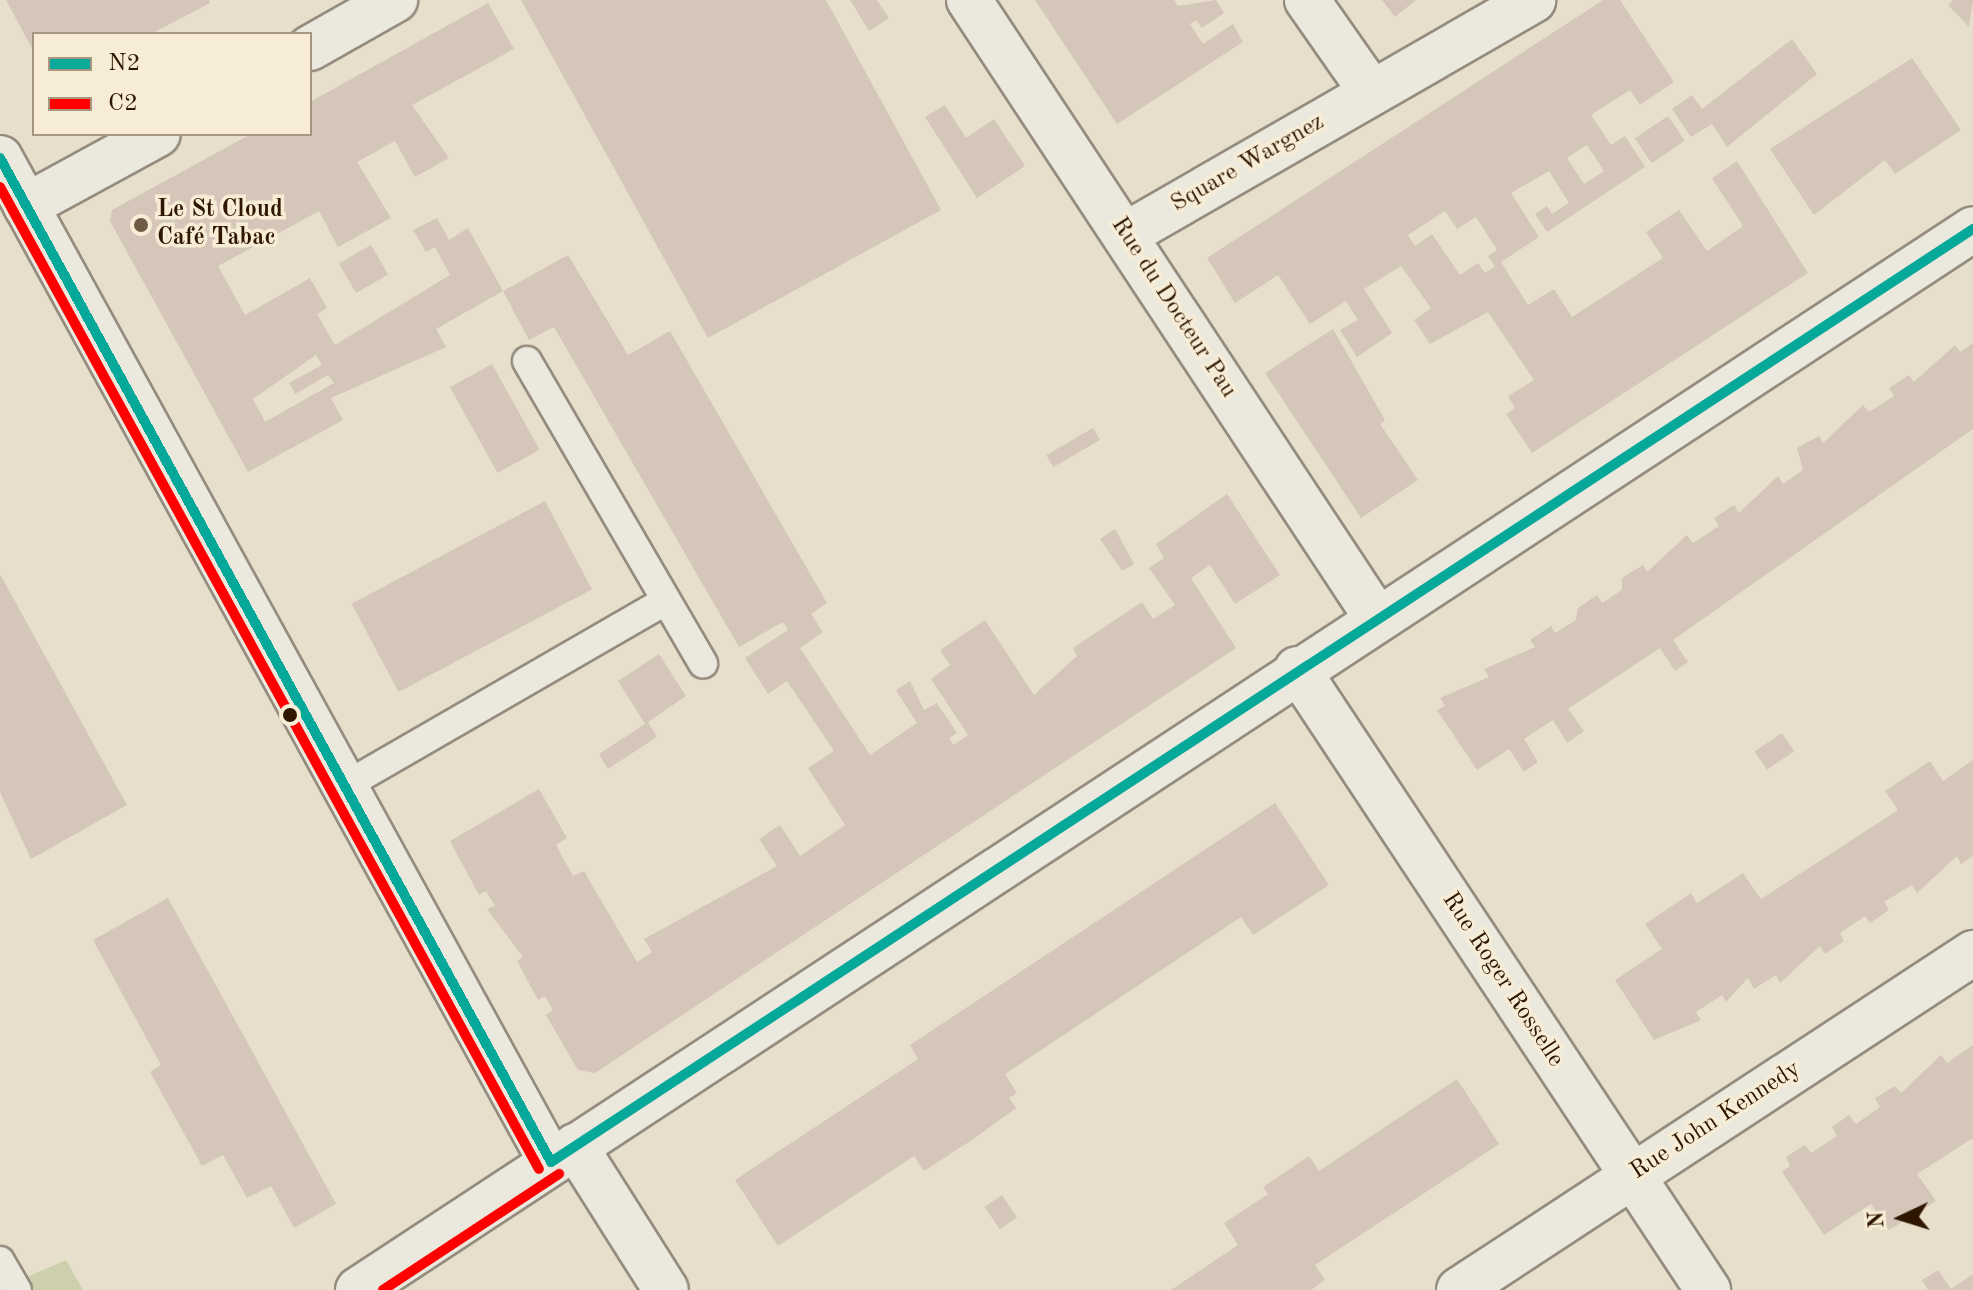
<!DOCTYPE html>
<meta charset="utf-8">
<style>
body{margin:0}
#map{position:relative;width:1973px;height:1290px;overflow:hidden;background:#e7dfcc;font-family:"Old Standard TT",serif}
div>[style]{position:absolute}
.green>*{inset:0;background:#ced0ad}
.building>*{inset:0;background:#d4c6b8;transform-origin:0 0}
.roads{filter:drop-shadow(2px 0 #948c7e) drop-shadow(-2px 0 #948c7e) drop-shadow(0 2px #948c7e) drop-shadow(0 -2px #948c7e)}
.service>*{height:28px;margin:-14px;padding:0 14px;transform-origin:14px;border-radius:14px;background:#ebe8de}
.minor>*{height:44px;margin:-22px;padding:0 22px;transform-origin:22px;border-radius:22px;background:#ebe8de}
.secondary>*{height:44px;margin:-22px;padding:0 22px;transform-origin:22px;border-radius:22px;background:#ebe8de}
.bus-1>*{height:10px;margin:-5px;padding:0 5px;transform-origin:5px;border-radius:5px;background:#05a899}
.bus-2>*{height:10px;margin:-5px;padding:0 5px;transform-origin:5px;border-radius:5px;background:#fe0000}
.dots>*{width:22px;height:22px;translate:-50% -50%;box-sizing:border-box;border:4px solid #f7edd6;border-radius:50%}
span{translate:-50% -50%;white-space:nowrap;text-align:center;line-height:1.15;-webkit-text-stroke:7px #f7edd6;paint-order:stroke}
.street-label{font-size:24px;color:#2e1600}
.poi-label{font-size:24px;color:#2e1600;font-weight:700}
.left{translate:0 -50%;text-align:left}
.legend{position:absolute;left:32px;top:32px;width:280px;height:104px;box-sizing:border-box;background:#f7edd6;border:2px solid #a79780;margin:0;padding:10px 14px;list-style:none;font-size:24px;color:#2e1600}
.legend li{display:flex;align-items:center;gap:16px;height:40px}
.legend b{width:40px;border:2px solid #a79780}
.north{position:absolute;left:1861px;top:1178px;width:80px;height:80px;-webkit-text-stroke:6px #f7edd6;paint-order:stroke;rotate:266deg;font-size:22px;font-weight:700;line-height:32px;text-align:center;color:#2e1600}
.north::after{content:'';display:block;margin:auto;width:28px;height:36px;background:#2e1600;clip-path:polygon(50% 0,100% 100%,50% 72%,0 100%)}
</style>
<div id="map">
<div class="green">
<div style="clip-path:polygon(66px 1260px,83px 1290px,35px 1290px,27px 1277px)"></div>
</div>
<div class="building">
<div style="clip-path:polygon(6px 0,209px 0,210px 3px,151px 34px,34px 34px,34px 52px)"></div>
<div style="clip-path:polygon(521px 0,826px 0,941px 210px,708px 338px)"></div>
<div style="clip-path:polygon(850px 0,877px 0,889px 18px,869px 31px)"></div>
<div style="clip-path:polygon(1035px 0,1174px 0,1178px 6px,1216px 0,1224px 13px,1202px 28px,1196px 20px,1190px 24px,1203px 44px,1233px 24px,1243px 42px,1117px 124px)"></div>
<div style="clip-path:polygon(1382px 0,1416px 0,1395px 17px)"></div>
<div style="clip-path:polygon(evenodd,1603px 0,1620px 0,1674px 82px,1640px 105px,1630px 90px,1591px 115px,1611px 145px,1625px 136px,1645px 167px,1547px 232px,1535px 214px,1547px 206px,1552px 214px,1569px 203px,1549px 171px,1511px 193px,1539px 237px,1501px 262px,1528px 305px,1554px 289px,1572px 317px,1663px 258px,1646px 232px,1679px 210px,1707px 251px,1743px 226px,1712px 178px,1737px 161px,1808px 273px,1532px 453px,1506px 414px,1515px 408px,1508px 396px,1534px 380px,1488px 312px,1430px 344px,1414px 320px,1431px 308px,1401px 266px,1364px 289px,1392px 333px,1357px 357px,1340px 330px,1358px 320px,1346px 301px,1310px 324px,1278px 275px,1235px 303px,1207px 258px,1603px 0,1587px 145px,1604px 171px,1584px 184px,1567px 158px,1587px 145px,1603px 0,1445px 211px,1457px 229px,1476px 217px,1497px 250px,1488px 256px,1495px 266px,1485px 273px,1478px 263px,1460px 275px,1432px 234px,1415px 246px,1408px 235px,1445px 211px)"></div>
<div style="clip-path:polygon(1953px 0,1973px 0,1969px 27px,1948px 5px)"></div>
<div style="clip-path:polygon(evenodd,488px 3px,514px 49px,412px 105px,449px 158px,415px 177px,395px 141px,357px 162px,391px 218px,338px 247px,319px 211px,218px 266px,245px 315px,310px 278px,327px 308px,317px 314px,335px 345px,450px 275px,435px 247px,426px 252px,413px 230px,437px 218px,449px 240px,468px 228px,503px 291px,436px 329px,446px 347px,331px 398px,343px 420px,248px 472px,110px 221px,112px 210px,251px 134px,310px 134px,310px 102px,488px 3px,316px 355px,322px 365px,289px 383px,295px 394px,328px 375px,334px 383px,265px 422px,253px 399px,316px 355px)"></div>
<div style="clip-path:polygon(1792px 39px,1817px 74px,1727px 147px,1712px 124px,1691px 137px,1672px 109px,1692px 95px,1702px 109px)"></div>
<div style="clip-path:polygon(1912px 58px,1961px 130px,1895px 174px,1885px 160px,1814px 215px,1770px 149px)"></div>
<div style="clip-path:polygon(945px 105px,966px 138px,994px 119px,1025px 166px,977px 198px,925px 117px)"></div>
<div style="left:1668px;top:116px;width:30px;height:40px;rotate:56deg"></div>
<div style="left:371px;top:245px;width:34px;height:37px;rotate:60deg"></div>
<div style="clip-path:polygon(568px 255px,628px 355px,670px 331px,827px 603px,811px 614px,823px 632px,800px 648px,870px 755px,917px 723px,896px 690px,910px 681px,924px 710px,937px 703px,957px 733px,949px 738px,953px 745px,968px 735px,931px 679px,950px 665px,940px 650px,985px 620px,1034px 695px,1077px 656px,1073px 648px,1142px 602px,1153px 619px,1175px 605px,1149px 568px,1164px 558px,1156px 544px,1227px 494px,1280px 575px,1235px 604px,1210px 565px,1191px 578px,1236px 648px,595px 1073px,578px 1070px,546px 1015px,553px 1010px,545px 996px,538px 1000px,517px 961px,523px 957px,487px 909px,495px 906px,486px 891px,479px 895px,450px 841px,539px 789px,567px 838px,556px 845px,573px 876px,584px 871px,637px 962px,652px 952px,644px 939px,777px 866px,759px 839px,780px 825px,800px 856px,845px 825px,808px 768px,834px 751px,787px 681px,768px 694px,745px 658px,788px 630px,783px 622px,739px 647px,554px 327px,529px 340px,503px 291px)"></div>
<div style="clip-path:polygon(1333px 329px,1385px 420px,1380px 424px,1418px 480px,1361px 518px,1265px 373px)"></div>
<div style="clip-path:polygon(1973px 343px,1973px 429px,1673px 640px,1688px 662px,1675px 671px,1660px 648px,1568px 709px,1584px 731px,1567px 743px,1553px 720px,1524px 739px,1538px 762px,1524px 772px,1509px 749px,1477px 770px,1437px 710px,1445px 706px,1440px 698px,1489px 677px,1484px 669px,1535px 647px,1530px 640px,1551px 626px,1555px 633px,1576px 620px,1578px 608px,1597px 595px,1602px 603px,1622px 590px,1622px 578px,1643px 565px,1647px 572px,1687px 535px,1693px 543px,1719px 526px,1714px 518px,1734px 505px,1739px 513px,1778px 476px,1783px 484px,1803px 470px,1797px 448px,1819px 436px,1823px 443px,1863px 405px,1869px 412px,1894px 396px,1889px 388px,1909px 375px,1914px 382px,1955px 345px,1960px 352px)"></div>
<div style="left:492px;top:364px;width:98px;height:48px;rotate:61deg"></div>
<div style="left:1093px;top:428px;width:14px;height:54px;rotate:60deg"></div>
<div style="left:545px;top:501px;width:100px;height:219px;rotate:62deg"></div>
<div style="clip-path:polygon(1115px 529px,1134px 564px,1122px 571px,1100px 539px)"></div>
<div style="clip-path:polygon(0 574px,127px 805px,31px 859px,0 792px)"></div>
<div style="clip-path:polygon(659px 654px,686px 696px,648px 722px,657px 737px,608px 769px,599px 754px,645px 724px,618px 681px)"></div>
<div style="left:1782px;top:733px;width:22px;height:33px;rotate:56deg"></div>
<div style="clip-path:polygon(1973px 760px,1973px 856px,1961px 864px,1957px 856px,1917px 893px,1912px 885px,1884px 902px,1889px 910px,1870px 923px,1865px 916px,1840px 933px,1844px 941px,1825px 954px,1820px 946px,1780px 983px,1776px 975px,1754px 989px,1748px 978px,1726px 1002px,1722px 995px,1696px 1012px,1701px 1020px,1654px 1040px,1615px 980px,1662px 949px,1645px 924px,1691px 893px,1697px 903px,1743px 873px,1761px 899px,1898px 810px,1885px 791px,1930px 761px,1943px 781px)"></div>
<div style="clip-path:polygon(1275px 803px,1329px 885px,1253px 935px,1241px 917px,1005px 1074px,1017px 1093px,1009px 1098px,1016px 1108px,972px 1140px,924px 1171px,914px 1156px,778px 1246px,735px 1180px,918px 1059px,910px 1045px)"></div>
<div style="clip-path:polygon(168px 898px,336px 1204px,294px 1228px,271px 1186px,247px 1198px,223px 1155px,202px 1166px,150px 1072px,161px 1065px,93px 940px)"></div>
<div style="clip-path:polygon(1973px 1045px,1973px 1138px,1917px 1174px,1936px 1201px,1889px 1230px,1871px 1204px,1824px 1235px,1782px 1172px,1790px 1166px,1786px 1157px,1805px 1145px,1811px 1153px,1837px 1136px,1832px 1127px,1849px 1115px,1856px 1124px,1880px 1107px,1875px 1098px,1895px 1086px,1901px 1093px,1941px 1055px,1947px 1063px)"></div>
<div style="clip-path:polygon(1457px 1079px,1499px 1144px,1315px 1265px,1325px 1280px,1311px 1290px,1171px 1290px,1238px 1245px,1224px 1223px,1268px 1194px,1263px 1187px,1309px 1156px,1319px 1171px)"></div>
<div style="left:1002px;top:1195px;width:27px;height:21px;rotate:56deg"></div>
<div style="clip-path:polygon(1938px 1270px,1951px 1289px,1973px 1274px,1973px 1290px,1928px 1290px,1922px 1280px)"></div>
</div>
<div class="roads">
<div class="service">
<div style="left:527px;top:361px;width:350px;rotate:59.8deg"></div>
<div style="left:343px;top:787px;width:372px;rotate:-30deg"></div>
<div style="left:0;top:1261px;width:34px;rotate:60deg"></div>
</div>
<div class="minor">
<div style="left:969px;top:0;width:739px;rotate:56.59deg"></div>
<div style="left:1307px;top:0;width:113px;rotate:55deg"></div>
<div style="left:310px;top:48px;width:98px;rotate:-29.5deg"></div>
<div style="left:26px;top:206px;width:150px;rotate:-28.6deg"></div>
<div style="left:1125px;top:235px;width:471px;rotate:-29.9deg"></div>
<div style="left:1297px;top:669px;width:745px;rotate:56.5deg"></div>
<div style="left:575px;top:1146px;width:170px;rotate:57.7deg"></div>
<div style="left:1459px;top:1290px;width:615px;rotate:-33.25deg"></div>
</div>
<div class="secondary">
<div style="left:0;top:158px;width:1145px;rotate:61.24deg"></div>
<div style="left:358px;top:1290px;width:1932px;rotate:-33.3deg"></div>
</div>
</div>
<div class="bus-1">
<div style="left:0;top:158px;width:1145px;rotate:61.24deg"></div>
<div style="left:551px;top:1162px;width:1701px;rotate:-33.27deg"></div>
</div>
<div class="bus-2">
<div style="left:0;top:187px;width:1120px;rotate:61.24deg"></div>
<div style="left:383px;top:1290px;width:211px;rotate:-33.4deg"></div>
</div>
<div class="dots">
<div style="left:141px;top:225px;background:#6f5c47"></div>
<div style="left:290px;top:715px;background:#2e1600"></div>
</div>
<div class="street-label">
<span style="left:1248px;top:164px;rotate:-30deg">Square Wargnez</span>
<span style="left:1173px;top:308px;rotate:57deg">Rue du Docteur Pau</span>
<span style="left:1502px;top:980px;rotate:57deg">Rue Roger Rosselle</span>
<span style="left:1716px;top:1121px;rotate:-33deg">Rue John Kennedy</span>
</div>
<div class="poi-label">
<span class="left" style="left:157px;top:225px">Le St Cloud<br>Café Tabac</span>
</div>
<ul class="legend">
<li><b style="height:10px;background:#05a899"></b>N2</li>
<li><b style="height:10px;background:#fe0000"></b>C2</li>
</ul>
<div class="north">N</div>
</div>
